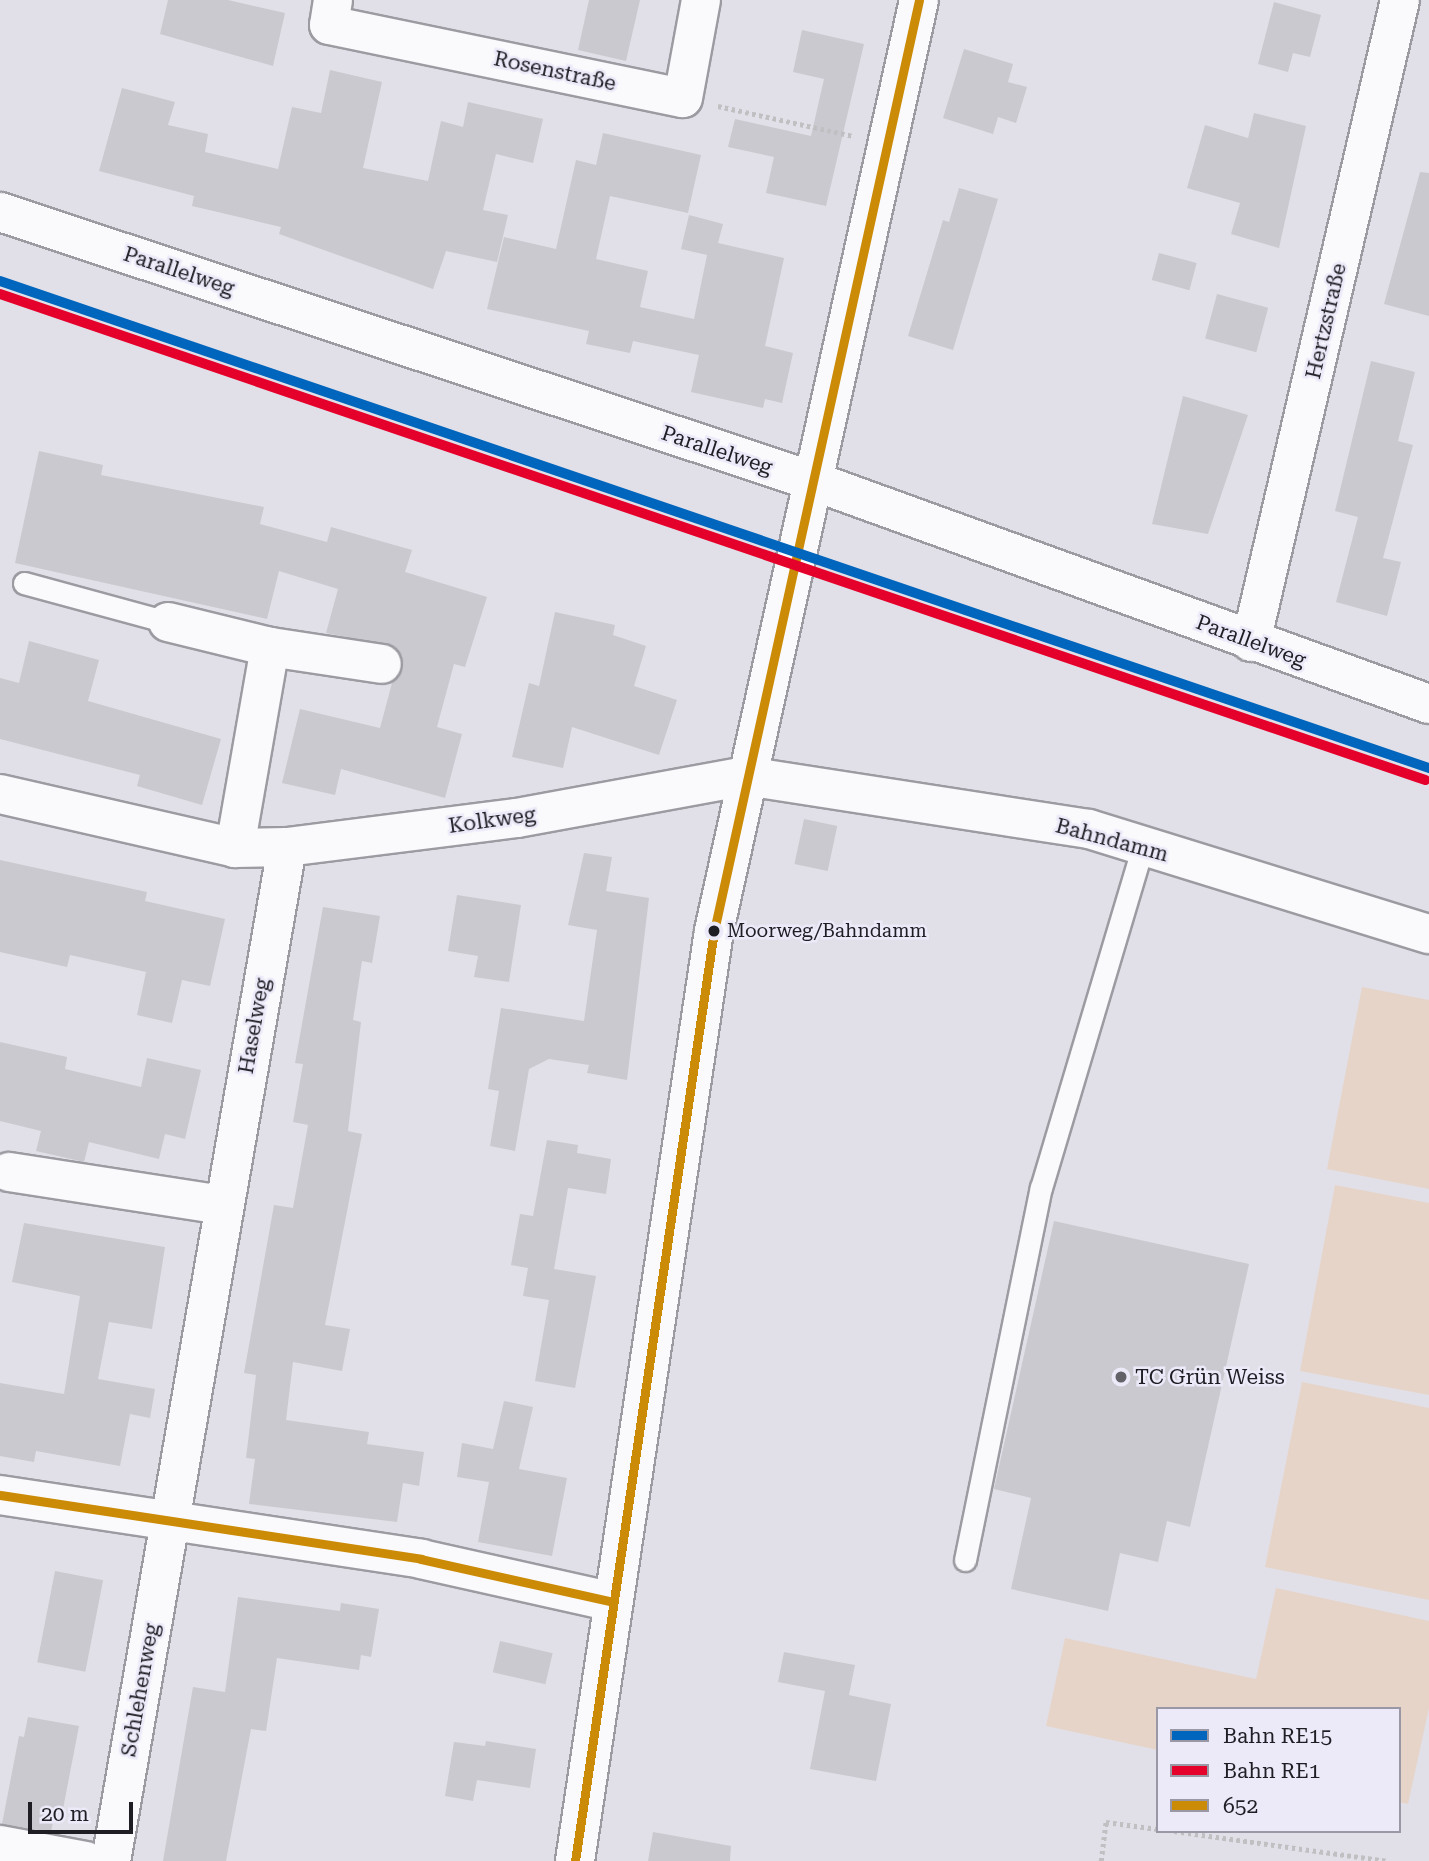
<!DOCTYPE html>
<meta charset="utf-8">
<style>
body{margin:0}
#map{position:relative;width:1429px;height:1861px;overflow:hidden;background:#e1e0e8;font-family:"Roboto Serif",serif}
div>[style]{position:absolute}
.green>*{inset:0;background:#e6d4c9}
.building>*{inset:0;background:#c9c9cf;transform-origin:0 0}
.path>*{height:4.5px;margin-top:-2.25px;transform-origin:0;background:repeating-linear-gradient(90deg,#c0c0c2 0 3.5px,transparent 0 7px)}
.roads{filter:drop-shadow(2px 0 #9c9ba2) drop-shadow(-2px 0 #9c9ba2) drop-shadow(0 2px #9c9ba2) drop-shadow(0 -2px #9c9ba2)}
.lane>*{height:21px;margin:-10.5px;padding:0 10.5px;transform-origin:10.5px;border-radius:10.5px;background:#fafafc}
.street>*{height:38px;margin:-19px;padding:0 19px;transform-origin:19px;border-radius:19px;background:#fafafc}
.bus-1>*{height:9px;margin:-4.5px;padding:0 4.5px;transform-origin:4.5px;border-radius:4.5px;background:#cc8b07}
.rail-1>*{height:10px;margin:-5px;padding:0 5px;transform-origin:5px;border-radius:5px;background:#0065bd}
.rail-2>*{height:10px;margin:-5px;padding:0 5px;transform-origin:5px;border-radius:5px;background:#e4002b}
.dots>*{width:19px;height:19px;translate:-50% -50%;box-sizing:border-box;border:4px solid #ece9f9;border-radius:50%}
span{translate:-50% -50%;white-space:nowrap;text-align:center;line-height:1.15;-webkit-text-stroke:5px #ece9f9;paint-order:stroke}
.bus-label{font-size:19px;color:#1f1e24}
.left{translate:0 -50%;text-align:left}
.street-label{font-size:21px;color:#1f1e24}
.poi-label{font-size:21px;color:#1f1e24}
.legend{position:absolute;left:1156px;top:1707px;width:245px;height:126px;box-sizing:border-box;background:#ece9f9;border:2px solid #9a98a4;margin:0;padding:9px 12px;list-style:none;font-size:21px;color:#1f1e24}
.legend li{display:flex;align-items:center;gap:14px;height:35px}
.legend b{width:35px;border:2px solid #9a98a4}
.scale{position:absolute;left:28px;top:1802px;width:105px;height:32px;box-sizing:border-box;border:4px solid #1f1e24;border-top:0;padding-left:9px;font-size:21px;line-height:24px;white-space:nowrap;color:#1f1e24;-webkit-text-stroke:5px #ece9f9;paint-order:stroke}
</style>
<div id="map">
<div class="green">
<div style="clip-path:polygon(1362px 987px,1429px 1000px,1429px 1189px,1327px 1169px)"></div>
<div style="clip-path:polygon(1335px 1185px,1429px 1203px,1429px 1395px,1300px 1371px)"></div>
<div style="clip-path:polygon(1302px 1382px,1429px 1408px,1429px 1600px,1265px 1567px)"></div>
<div style="clip-path:polygon(1276px 1588px,1429px 1621px,1429px 1708px,1408px 1804px,1399px 1802px,1399px 1709px,1158px 1709px,1158px 1750px,1046px 1726px,1065px 1638px,1256px 1679px)"></div>
</div>
<div class="building">
<div style="clip-path:polygon(168px 0,228px 0,285px 13px,273px 66px,160px 34px)"></div>
<div style="clip-path:polygon(589px 0,640px 0,626px 61px,578px 50px)"></div>
<div style="clip-path:polygon(1274px 2px,1321px 15px,1310px 57px,1293px 53px,1288px 72px,1258px 64px)"></div>
<div style="clip-path:polygon(802px 30px,864px 44px,826px 206px,766px 193px,774px 157px,728px 147px,735px 119px,811px 136px,824px 79px,793px 72px)"></div>
<div style="clip-path:polygon(964px 49px,1013px 64px,1008px 82px,1027px 87px,1016px 123px,998px 117px,993px 134px,943px 118px)"></div>
<div style="clip-path:polygon(330px 70px,382px 82px,363px 168px,428px 181px,441px 121px,463px 127px,468px 102px,543px 119px,533px 163px,496px 154px,483px 210px,508px 215px,497px 262px,446px 251px,433px 289px,279px 234px,281px 227px,192px 206px,194px 196px,99px 171px,122px 88px,175px 102px,168px 125px,208px 134px,205px 152px,278px 169px,292px 107px,321px 113px)"></div>
<div style="clip-path:polygon(1254px 113px,1306px 126px,1279px 248px,1231px 234px,1240px 203px,1187px 188px,1205px 125px,1248px 138px)"></div>
<div style="clip-path:polygon(603px 133px,701px 155px,688px 213px,610px 196px,596px 259px,648px 271px,640px 307px,694px 319px,707px 255px,681px 249px,689px 215px,723px 224px,718px 243px,784px 258px,765px 346px,793px 353px,782px 403px,765px 399px,763px 408px,691px 392px,699px 355px,633px 341px,630px 353px,586px 344px,589px 331px,487px 309px,504px 237px,556px 249px,576px 160px,596px 165px)"></div>
<div style="clip-path:polygon(1420px 172px,1429px 173px,1429px 316px,1384px 304px)"></div>
<div style="clip-path:polygon(959px 188px,998px 199px,953px 350px,908px 336px,943px 220px,949px 222px)"></div>
<div style="left:1159px;top:253px;width:39px;height:28px;rotate:15deg"></div>
<div style="left:1217px;top:294px;width:53px;height:46px;rotate:15deg"></div>
<div style="clip-path:polygon(1371px 361px,1415px 372px,1398px 441px,1413px 445px,1383px 558px,1401px 562px,1387px 616px,1336px 602px,1358px 517px,1335px 511px)"></div>
<div style="clip-path:polygon(1183px 396px,1248px 415px,1208px 534px,1152px 524px)"></div>
<div style="clip-path:polygon(39px 451px,103px 465px,101px 475px,264px 507px,260px 524px,327px 542px,331px 527px,412px 550px,405px 572px,487px 597px,465px 667px,454px 664px,437px 727px,462px 734px,445px 798px,341px 769px,335px 795px,282px 783px,300px 709px,380px 728px,392px 683px,403px 668px,395px 647px,326px 633px,338px 589px,279px 571px,267px 619px,15px 563px)"></div>
<div style="clip-path:polygon(555px 612px,615px 625px,613px 635px,646px 646px,634px 686px,677px 700px,659px 755px,572px 727px,563px 768px,512px 757px,529px 683px,539px 686px)"></div>
<div style="clip-path:polygon(29px 641px,99px 660px,88px 701px,221px 739px,202px 805px,137px 786px,140px 775px,0 739px,0 678px,19px 683px)"></div>
<div style="left:804px;top:819px;width:34px;height:46px;rotate:12deg"></div>
<div style="clip-path:polygon(584px 853px,612px 857px,606px 891px,649px 898px,627px 1080px,587px 1073px,589px 1065px,549px 1059px,529px 1069px,515px 1151px,490px 1146px,499px 1091px,488px 1089px,501px 1008px,584px 1021px,597px 930px,568px 925px)"></div>
<div style="clip-path:polygon(0 860px,147px 892px,145px 901px,225px 919px,210px 986px,182px 980px,172px 1023px,137px 1015px,146px 972px,70px 955px,67px 967px,0 952px)"></div>
<div style="clip-path:polygon(457px 895px,521px 905px,509px 982px,474px 977px,478px 956px,448px 951px)"></div>
<div style="clip-path:polygon(323px 907px,380px 916px,372px 963px,362px 961px,353px 1020px,361px 1022px,348px 1131px,362px 1134px,325px 1325px,350px 1329px,342px 1371px,293px 1362px,286px 1420px,369px 1432px,367px 1444px,424px 1452px,419px 1486px,403px 1483px,397px 1522px,249px 1504px,255px 1459px,246px 1458px,256px 1375px,244px 1373px,274px 1205px,293px 1208px,308px 1125px,293px 1122px,303px 1064px,295px 1063px)"></div>
<div style="clip-path:polygon(0 1042px,67px 1057px,65px 1069px,141px 1087px,147px 1058px,201px 1070px,185px 1139px,165px 1134px,159px 1159px,89px 1142px,84px 1162px,36px 1151px,41px 1131px,0 1121px)"></div>
<div style="clip-path:polygon(547px 1140px,578px 1145px,577px 1153px,611px 1159px,606px 1194px,568px 1188px,559px 1240px,554px 1269px,596px 1276px,575px 1388px,535px 1381px,549px 1300px,523px 1296px,528px 1268px,511px 1265px,520px 1214px,533px 1216px)"></div>
<div style="clip-path:polygon(1054px 1221px,1249px 1264px,1190px 1527px,1167px 1521px,1158px 1562px,1120px 1553px,1108px 1611px,1011px 1589px,1031px 1498px,994px 1489px)"></div>
<div style="clip-path:polygon(24px 1223px,165px 1247px,152px 1329px,109px 1322px,98px 1379px,155px 1389px,150px 1418px,130px 1414px,120px 1466px,36px 1451px,34px 1462px,0 1456px,0 1383px,64px 1394px,80px 1296px,12px 1282px)"></div>
<div style="clip-path:polygon(504px 1401px,533px 1407px,519px 1469px,567px 1478px,552px 1556px,478px 1542px,489px 1482px,457px 1477px,462px 1443px,493px 1449px)"></div>
<div style="left:55px;top:1571px;width:49px;height:93px;rotate:11deg"></div>
<div style="clip-path:polygon(238px 1597px,340px 1611px,341px 1603px,379px 1609px,371px 1657px,361px 1655px,359px 1670px,277px 1658px,266px 1731px,251px 1729px,226px 1861px,163px 1861px,193px 1687px,225px 1692px)"></div>
<div style="left:500px;top:1641px;width:54px;height:32px;rotate:13deg"></div>
<div style="clip-path:polygon(784px 1652px,855px 1665px,849px 1695px,844px 1694px,891px 1704px,876px 1781px,810px 1769px,825px 1691px,778px 1682px)"></div>
<div style="clip-path:polygon(28px 1717px,79px 1726px,63px 1809px,56px 1808px,51px 1832px,2px 1824px,19px 1736px,24px 1737px)"></div>
<div style="clip-path:polygon(486px 1741px,536px 1749px,530px 1788px,477px 1780px,473px 1801px,445px 1796px,454px 1742px,485px 1746px)"></div>
<div style="clip-path:polygon(653px 1832px,731px 1846px,730px 1861px,648px 1861px)"></div>
</div>
<div class="path">
<div style="left:718px;top:106px;width:138px;rotate:12.5deg"></div>
<div style="left:1174px;top:1831px;width:216px;rotate:8deg"></div>
<div style="left:1101px;top:1861px;width:39px;rotate:-83deg"></div>
<div style="left:1106px;top:1822px;width:52px;rotate:7.7deg"></div>
</div>
<div class="roads">
<div class="lane">
<div style="left:24px;top:583px;width:149px;rotate:15.2deg"></div>
<div style="left:965px;top:1560px;width:380px;rotate:-78.5deg"></div>
<div style="left:1041px;top:1188px;width:357px;rotate:-73.4deg"></div>
</div>
<div class="street">
<div style="left:333px;top:0;width:25px;rotate:99deg"></div>
<div style="left:329px;top:25px;width:361px;rotate:11.7deg"></div>
<div style="left:683px;top:98px;width:100px;rotate:-79.6deg"></div>
<div style="left:0;top:212px;width:860px;rotate:18.31deg"></div>
<div style="left:816px;top:482px;width:652px;rotate:19.91deg"></div>
<div style="left:168px;top:622px;width:105px;rotate:13.8deg"></div>
<div style="left:270px;top:647px;width:204px;rotate:99.9deg"></div>
<div style="left:1251px;top:642px;width:659px;rotate:-76.93deg"></div>
<div style="left:270px;top:647px;width:113px;rotate:8.6deg"></div>
<div style="left:0;top:794px;width:241px;rotate:12.9deg"></div>
<div style="left:235px;top:848px;width:52px;rotate:-1.1deg"></div>
<div style="left:287px;top:847px;width:232px;rotate:-7.2deg"></div>
<div style="left:517px;top:818px;width:233px;rotate:-10.4deg"></div>
<div style="left:746px;top:776px;width:347px;rotate:8.8deg"></div>
<div style="left:1089px;top:829px;width:356px;rotate:17.2deg"></div>
<div style="left:9px;top:1172px;width:215px;rotate:8.8deg"></div>
<div style="left:0;top:1495px;width:426px;rotate:8.6deg"></div>
<div style="left:421px;top:1559px;width:197px;rotate:12.6deg"></div>
<div style="left:0;top:1845px;width:87px;rotate:10.5deg"></div>
<div style="left:111px;top:1861px;width:1029px;rotate:-80.15deg"></div>
<div style="left:575px;top:1861px;width:940px;rotate:-81.5deg"></div>
<div style="left:714px;top:931px;width:953px;rotate:-77.58deg"></div>
</div>
</div>
<div class="bus-1">
<div style="left:0;top:1495px;width:426px;rotate:8.6deg"></div>
<div style="left:421px;top:1559px;width:197px;rotate:12.6deg"></div>
<div style="left:575px;top:1861px;width:940px;rotate:-81.5deg"></div>
<div style="left:714px;top:931px;width:953px;rotate:-77.58deg"></div>
</div>
<div class="rail-1">
<div style="left:0;top:281px;width:1510px;rotate:18.82deg"></div>
</div>
<div class="rail-2">
<div style="left:0;top:294px;width:1506px;rotate:18.83deg"></div>
</div>
<div class="dots">
<div style="left:714px;top:931px;background:#1f1e24"></div>
<div style="left:1121px;top:1377px;background:#636269"></div>
</div>
<div class="bus-label">
<span class="left" style="left:727px;top:931px">Moorweg/Bahndamm</span>
</div>
<div class="street-label">
<span style="left:555px;top:71px;rotate:12deg">Rosenstraße</span>
<span style="left:179px;top:271px;rotate:18deg">Parallelweg</span>
<span style="left:1326px;top:321px;rotate:-77deg">Hertzstraße</span>
<span style="left:717px;top:450px;rotate:18deg">Parallelweg</span>
<span style="left:1251px;top:641px;rotate:20deg">Parallelweg</span>
<span style="left:492px;top:820px;rotate:-8deg">Kolkweg</span>
<span style="left:1112px;top:840px;rotate:15deg">Bahndamm</span>
<span style="left:254px;top:1026px;rotate:-80deg">Haselweg</span>
<span style="left:140px;top:1690px;rotate:-80deg">Schlehenweg</span>
</div>
<div class="poi-label">
<span class="left" style="left:1135px;top:1377px">TC Grün Weiss</span>
</div>
<ul class="legend">
<li><b style="height:9px;background:#0065bd"></b>Bahn RE15</li>
<li><b style="height:9px;background:#e4002b"></b>Bahn RE1</li>
<li><b style="height:9px;background:#cc8b07"></b>652</li>
</ul>
<div class="scale">20 m</div>
</div>
